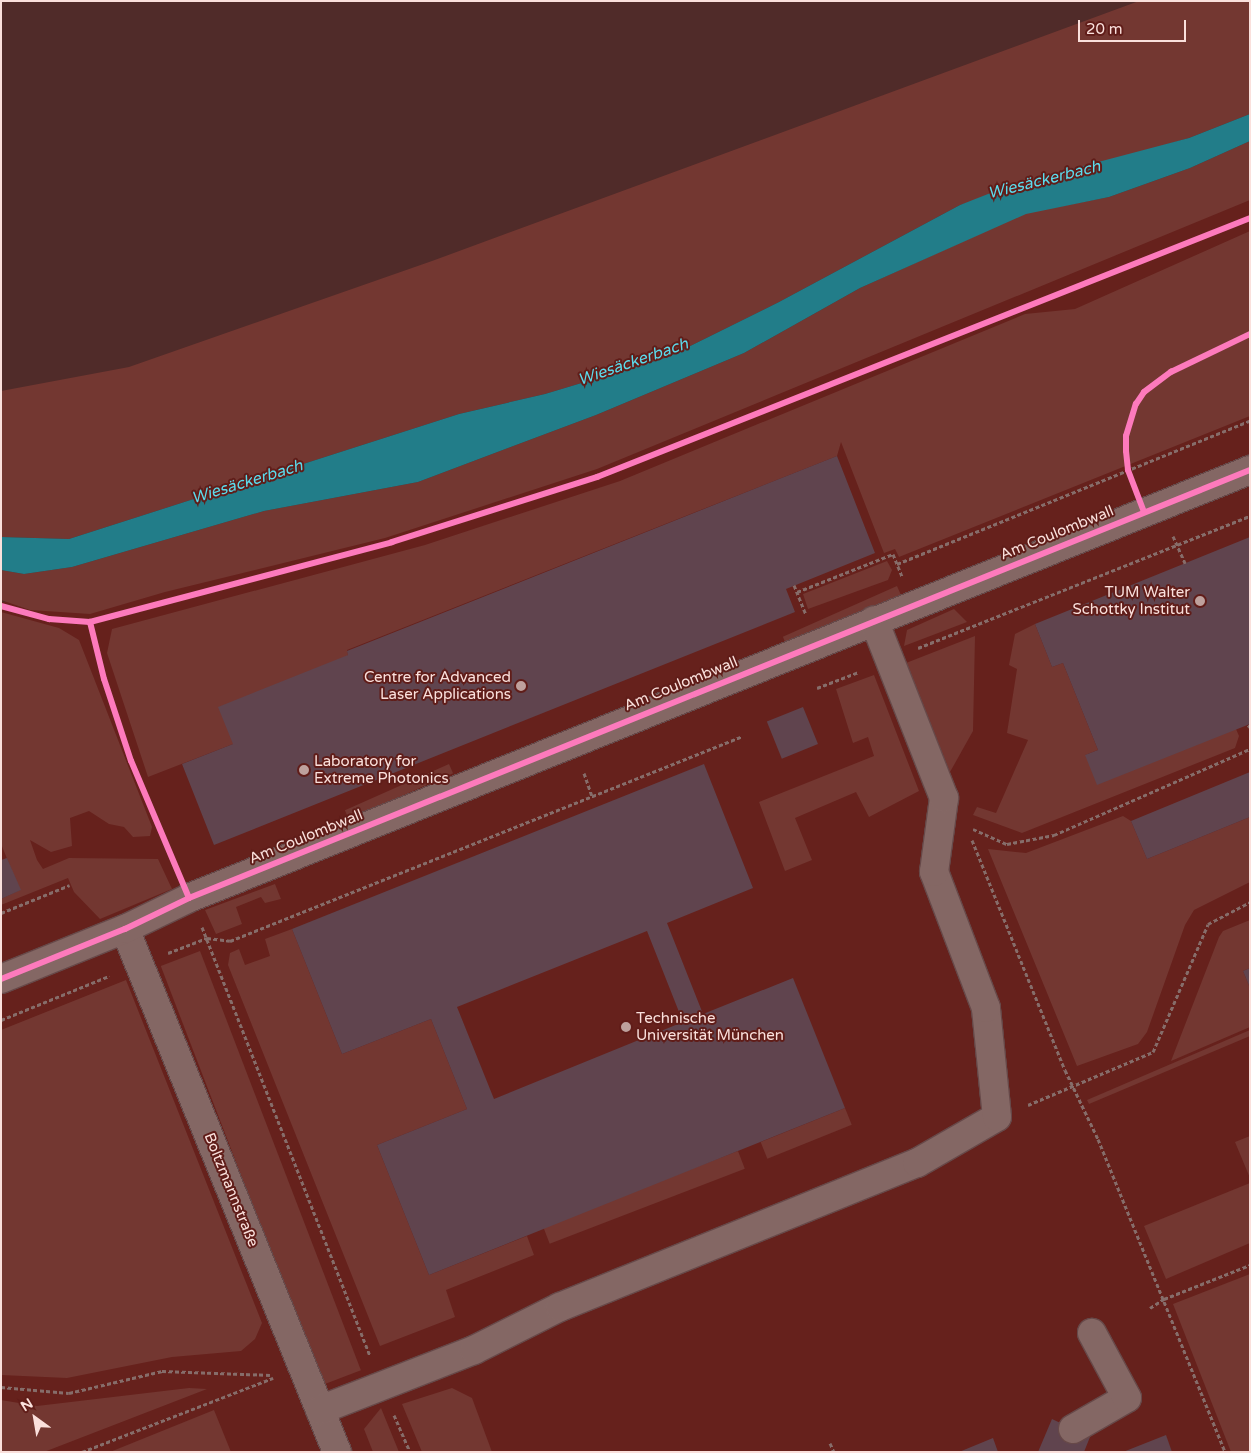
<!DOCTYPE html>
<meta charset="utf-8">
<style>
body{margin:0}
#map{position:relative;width:1251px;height:1453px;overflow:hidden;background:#502b29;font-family:"Varela Round",sans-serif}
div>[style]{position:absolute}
.built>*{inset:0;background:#66211c}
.green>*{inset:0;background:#733731;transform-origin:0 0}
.water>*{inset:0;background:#227d89}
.building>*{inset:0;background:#60444e;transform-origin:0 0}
.path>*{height:3px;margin-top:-1.5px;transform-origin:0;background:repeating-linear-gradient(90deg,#866d6a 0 4px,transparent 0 6.5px)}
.roads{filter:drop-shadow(1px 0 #674949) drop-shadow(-1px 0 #674949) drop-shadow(0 1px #674949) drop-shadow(0 -1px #674949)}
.minor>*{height:28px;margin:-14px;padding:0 14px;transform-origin:14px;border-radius:14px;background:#846764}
.cycleway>*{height:6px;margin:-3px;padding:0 3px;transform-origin:3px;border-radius:3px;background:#fd7abc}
.dots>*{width:14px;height:14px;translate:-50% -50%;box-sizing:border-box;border:2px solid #601d19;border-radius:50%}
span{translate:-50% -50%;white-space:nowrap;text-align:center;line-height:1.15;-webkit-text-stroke:4px #601d19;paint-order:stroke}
.street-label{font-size:15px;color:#fae0dc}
.poi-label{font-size:15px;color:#fae0dc}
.right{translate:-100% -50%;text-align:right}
.left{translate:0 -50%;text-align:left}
.water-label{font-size:16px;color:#5bdbec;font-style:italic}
.frame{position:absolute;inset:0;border:2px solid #fae0dc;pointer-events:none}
.north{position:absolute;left:10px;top:1393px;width:50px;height:50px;-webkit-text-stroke:4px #601d19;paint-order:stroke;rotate:328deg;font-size:14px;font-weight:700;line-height:20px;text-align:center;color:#fae0dc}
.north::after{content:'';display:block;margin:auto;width:18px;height:22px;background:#fae0dc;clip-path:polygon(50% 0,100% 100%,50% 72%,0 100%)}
.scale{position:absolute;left:1078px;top:20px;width:108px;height:22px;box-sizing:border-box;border:2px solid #fae0dc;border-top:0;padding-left:6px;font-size:15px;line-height:18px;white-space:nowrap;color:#fae0dc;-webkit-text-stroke:4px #601d19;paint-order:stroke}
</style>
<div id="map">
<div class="built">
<div style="clip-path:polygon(1250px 185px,1250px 1452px,1px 1452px,1px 602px,67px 601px,596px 454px)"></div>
</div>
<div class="green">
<div style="clip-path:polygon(1139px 1px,1250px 1px,1250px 114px,1189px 138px,960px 205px,779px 302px,668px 357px,545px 394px,459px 414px,69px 539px,1px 537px,1px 391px,129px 367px,432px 261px)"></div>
<div style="clip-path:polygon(1250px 141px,1250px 200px,597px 469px,385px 538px,165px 592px,90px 614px,30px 610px,1px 600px,1px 570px,24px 574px,72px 567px,264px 511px,418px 482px,596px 415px,744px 353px,860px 288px,1026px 213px,1109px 197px,1190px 168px)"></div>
<div style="clip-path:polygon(1250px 231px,1250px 416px,899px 557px,895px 549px,884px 553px,841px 442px,837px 456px,347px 650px,348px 655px,233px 744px,148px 777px,107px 653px,112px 629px,425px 545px,620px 481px,1025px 314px,1075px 309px)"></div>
<div style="clip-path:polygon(887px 561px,892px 570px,888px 580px,808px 609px,803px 594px)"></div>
<div style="left:897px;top:586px;width:10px;height:125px;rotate:66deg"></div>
<div style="clip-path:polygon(954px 609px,967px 622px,904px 646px,907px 630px)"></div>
<div style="clip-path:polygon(1px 612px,59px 628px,79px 640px,152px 827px,150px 836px,133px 837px,124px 827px,109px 824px,89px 811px,70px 818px,72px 846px,51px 852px,30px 840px,37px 860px,43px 869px,69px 858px,158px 859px,172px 889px,100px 919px,74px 892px,68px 878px,1px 905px,1px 899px,20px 890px,1px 844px)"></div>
<div style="clip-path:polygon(1035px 624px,1052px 667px,1063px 663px,1098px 750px,1085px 755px,1236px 729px,1239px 736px,1235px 748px,1022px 833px,973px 815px,977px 807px,996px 813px,1028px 740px,1007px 733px,1017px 669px,1009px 665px,1015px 634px)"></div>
<div style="clip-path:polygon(975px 636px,973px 731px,950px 772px,906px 663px)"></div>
<div style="clip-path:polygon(874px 675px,919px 791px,869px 817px,856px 792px,795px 818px,812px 860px,785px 871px,759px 802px,874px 756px,868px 737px,853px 743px,836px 689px)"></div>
<div style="left:449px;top:764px;width:10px;height:114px;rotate:66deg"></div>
<div style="clip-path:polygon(1123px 816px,1131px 821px,1147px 859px,1250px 817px,1250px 882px,1194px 910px,1185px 925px,1147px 1032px,1138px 1044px,1077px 1066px,988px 849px,1026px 853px)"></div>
<div style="clip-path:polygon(275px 884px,281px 899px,265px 903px,261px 897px,236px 907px,242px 924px,216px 934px,205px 910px)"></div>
<div style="clip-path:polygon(1250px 920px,1250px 968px,1243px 971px,1250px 988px,1250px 1027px,1171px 1061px,1219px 937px,1223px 931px)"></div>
<div style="clip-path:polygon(292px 929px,342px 1054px,431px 1019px,467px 1109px,377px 1145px,429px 1275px,527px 1236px,534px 1255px,446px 1290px,455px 1317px,380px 1346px,228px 965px,230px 953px,239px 949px,245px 965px,270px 956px,265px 939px)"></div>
<div style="left:200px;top:951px;width:449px;height:42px;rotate:69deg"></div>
<div style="clip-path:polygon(126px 980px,262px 1323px,255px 1339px,241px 1351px,172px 1357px,67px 1378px,1px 1375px,1px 1030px)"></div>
<div style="clip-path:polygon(1250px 1030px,1250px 1036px,1089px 1104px,1087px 1100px)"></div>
<div style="left:845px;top:1108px;width:18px;height:91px;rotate:68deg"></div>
<div style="clip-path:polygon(1250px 1136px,1250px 1178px,1235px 1142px)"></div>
<div style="left:738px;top:1151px;width:19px;height:209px;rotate:69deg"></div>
<div style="clip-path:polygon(1250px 1183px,1250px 1243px,1166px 1279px,1144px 1226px)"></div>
<div style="clip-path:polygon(1250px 1274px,1250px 1452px,1231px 1452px,1173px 1304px)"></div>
<div style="clip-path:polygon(189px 1388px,207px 1389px,44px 1452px,1px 1452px,1px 1400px,37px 1406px)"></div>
<div style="clip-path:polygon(452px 1388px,472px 1398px,492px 1452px,422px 1452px,402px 1404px)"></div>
<div style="clip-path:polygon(381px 1408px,399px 1452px,373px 1452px,364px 1429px)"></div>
<div style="clip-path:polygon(214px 1410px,231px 1452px,110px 1452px)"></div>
</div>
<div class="water">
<div style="clip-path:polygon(1250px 114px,1250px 141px,1190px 168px,1109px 197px,1026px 214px,860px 288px,744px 353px,596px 415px,418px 482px,264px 511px,72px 567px,24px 574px,1px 570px,1px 537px,69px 539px,459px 414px,545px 394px,668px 357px,779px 302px,960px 205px,1011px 185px,1189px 138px)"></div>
</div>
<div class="building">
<div style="clip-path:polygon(837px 456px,875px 553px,786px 589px,795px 612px,214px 845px,182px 764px,233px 744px,218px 707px,348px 655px,347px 651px)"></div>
<div style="clip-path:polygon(1250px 537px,1250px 724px,1097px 785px,1085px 755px,1098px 750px,1063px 663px,1052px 667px,1035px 624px)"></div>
<div style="left:803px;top:707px;width:40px;height:39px;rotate:68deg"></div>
<div style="clip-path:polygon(evenodd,704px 764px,753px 888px,667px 923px,703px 1014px,793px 978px,845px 1108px,429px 1275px,377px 1145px,467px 1109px,431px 1019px,342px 1054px,292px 929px,704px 764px,647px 931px,683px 1022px,494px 1099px,457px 1007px,647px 931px)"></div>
<div style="clip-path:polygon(1250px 772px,1250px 817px,1147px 859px,1131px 821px)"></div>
<div style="clip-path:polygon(7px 858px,21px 890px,1px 899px,1px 860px)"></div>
<div style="clip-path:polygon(1250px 968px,1250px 988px,1243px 971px)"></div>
<div style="clip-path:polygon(1052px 1419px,1090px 1437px,1084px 1452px,1038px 1452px)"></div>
<div style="clip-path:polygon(1166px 1435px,1172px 1452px,1123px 1452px)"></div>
<div style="clip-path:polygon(993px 1438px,998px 1452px,959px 1452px)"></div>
</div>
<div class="path">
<div style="left:1173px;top:536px;width:30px;rotate:66deg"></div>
<div style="left:897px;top:564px;width:381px;rotate:-22.1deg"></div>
<div style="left:794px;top:585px;width:31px;rotate:68deg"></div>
<div style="left:797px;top:592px;width:103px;rotate:-21.6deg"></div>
<div style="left:893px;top:554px;width:24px;rotate:68deg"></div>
<div style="left:918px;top:648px;width:357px;rotate:-21.7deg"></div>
<div style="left:817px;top:688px;width:45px;rotate:-20.9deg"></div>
<div style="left:1248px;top:725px;width:3px;rotate:45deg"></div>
<div style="left:584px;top:773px;width:24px;rotate:71deg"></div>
<div style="left:973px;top:829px;width:37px;rotate:24deg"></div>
<div style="left:1007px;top:844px;width:48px;rotate:-10.8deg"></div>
<div style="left:1054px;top:835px;width:214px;rotate:-23.7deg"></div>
<div style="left:972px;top:840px;width:248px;rotate:68deg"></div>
<div style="left:1065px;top:1070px;width:76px;rotate:64.4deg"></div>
<div style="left:1098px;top:1139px;width:338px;rotate:67.9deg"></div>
<div style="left:1px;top:913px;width:74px;rotate:-22.1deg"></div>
<div style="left:202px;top:927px;width:461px;rotate:68.6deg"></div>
<div style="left:168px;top:953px;width:42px;rotate:-21deg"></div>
<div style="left:207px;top:938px;width:23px;rotate:7deg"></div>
<div style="left:230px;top:941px;width:552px;rotate:-21.78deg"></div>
<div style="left:1px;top:1020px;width:117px;rotate:-22.2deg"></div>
<div style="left:1028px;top:1105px;width:136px;rotate:-23deg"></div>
<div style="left:1153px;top:1052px;width:139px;rotate:-66.7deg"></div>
<div style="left:1208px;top:924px;width:47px;rotate:-27.6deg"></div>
<div style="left:1150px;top:1308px;width:17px;rotate:-33deg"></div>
<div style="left:1164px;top:1299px;width:92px;rotate:-21.6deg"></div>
<div style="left:1px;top:1387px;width:68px;rotate:5deg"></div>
<div style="left:69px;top:1393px;width:96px;rotate:-13.3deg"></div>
<div style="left:162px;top:1371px;width:108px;rotate:2.1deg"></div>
<div style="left:394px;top:1415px;width:40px;rotate:66.6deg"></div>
<div style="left:830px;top:1443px;width:10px;rotate:66deg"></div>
<div style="left:82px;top:1452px;width:205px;rotate:-21.2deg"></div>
</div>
<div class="roads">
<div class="minor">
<div style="left:125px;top:929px;width:564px;rotate:67.93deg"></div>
<div style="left:1px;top:979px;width:134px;rotate:-22deg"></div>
<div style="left:125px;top:929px;width:71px;rotate:-25.8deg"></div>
<div style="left:189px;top:898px;width:1144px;rotate:-21.97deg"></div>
<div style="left:320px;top:1410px;width:165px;rotate:-21.3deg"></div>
<div style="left:474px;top:1350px;width:96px;rotate:-26.6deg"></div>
<div style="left:560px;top:1307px;width:385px;rotate:-22deg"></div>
<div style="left:917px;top:1163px;width:92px;rotate:-29.9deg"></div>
<div style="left:997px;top:1117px;width:110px;rotate:-95.8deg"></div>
<div style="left:986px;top:1008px;width:146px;rotate:-110.9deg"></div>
<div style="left:934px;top:872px;width:75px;rotate:-82.3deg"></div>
<div style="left:944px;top:798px;width:191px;rotate:-111.5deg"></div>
<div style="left:1073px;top:1429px;width:62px;rotate:-29.9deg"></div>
<div style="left:1127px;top:1398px;width:74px;rotate:-118.3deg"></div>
</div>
</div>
<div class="cycleway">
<div style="left:1144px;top:512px;width:45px;rotate:-110.9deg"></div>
<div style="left:1128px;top:470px;width:19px;rotate:-96deg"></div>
<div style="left:1126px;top:451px;width:15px;rotate:-90deg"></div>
<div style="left:1126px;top:436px;width:34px;rotate:-73deg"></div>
<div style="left:1136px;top:404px;width:14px;rotate:-56deg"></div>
<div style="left:1144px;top:392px;width:34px;rotate:-37deg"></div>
<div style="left:1171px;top:372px;width:88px;rotate:-25.7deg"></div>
<div style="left:1px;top:606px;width:50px;rotate:15.2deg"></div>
<div style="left:49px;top:619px;width:41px;rotate:4.2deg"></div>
<div style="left:189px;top:898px;width:149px;rotate:-112.9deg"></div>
<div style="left:131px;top:761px;width:86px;rotate:-108.2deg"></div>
<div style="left:104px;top:679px;width:59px;rotate:-103.8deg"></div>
<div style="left:90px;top:622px;width:312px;rotate:-14.8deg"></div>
<div style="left:392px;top:542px;width:215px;rotate:-17.6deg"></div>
<div style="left:597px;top:477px;width:702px;rotate:-21.63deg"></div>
<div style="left:1px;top:979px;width:134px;rotate:-22deg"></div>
<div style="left:125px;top:929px;width:71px;rotate:-25.8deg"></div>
<div style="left:189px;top:898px;width:1144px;rotate:-21.97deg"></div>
</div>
<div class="dots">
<div style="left:1200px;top:601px;background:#bea19d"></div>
<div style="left:521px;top:686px;background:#bea19d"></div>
<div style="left:304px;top:770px;background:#bea19d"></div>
<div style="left:626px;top:1027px;background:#bea19d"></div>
</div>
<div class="street-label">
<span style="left:1057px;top:533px;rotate:-22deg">Am Coulombwall</span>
<span style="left:681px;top:684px;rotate:-22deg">Am Coulombwall</span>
<span style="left:306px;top:837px;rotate:-22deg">Am Coulombwall</span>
<span style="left:231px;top:1190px;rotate:68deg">Boltzmannstraße</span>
</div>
<div class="poi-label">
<span class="right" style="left:1190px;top:601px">TUM Walter<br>Schottky Institut</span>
<span class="right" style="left:511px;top:686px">Centre for Advanced<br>Laser Applications</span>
<span class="left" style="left:314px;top:770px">Laboratory for<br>Extreme Photonics</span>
<span class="left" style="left:636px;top:1027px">Technische<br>Universität München</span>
</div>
<div class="water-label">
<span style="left:1044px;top:180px;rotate:-14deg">Wiesäckerbach</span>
<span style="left:633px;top:362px;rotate:-19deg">Wiesäckerbach</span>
<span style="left:247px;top:482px;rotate:-17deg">Wiesäckerbach</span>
</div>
<div class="frame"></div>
<div class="north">N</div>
<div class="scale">20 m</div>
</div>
